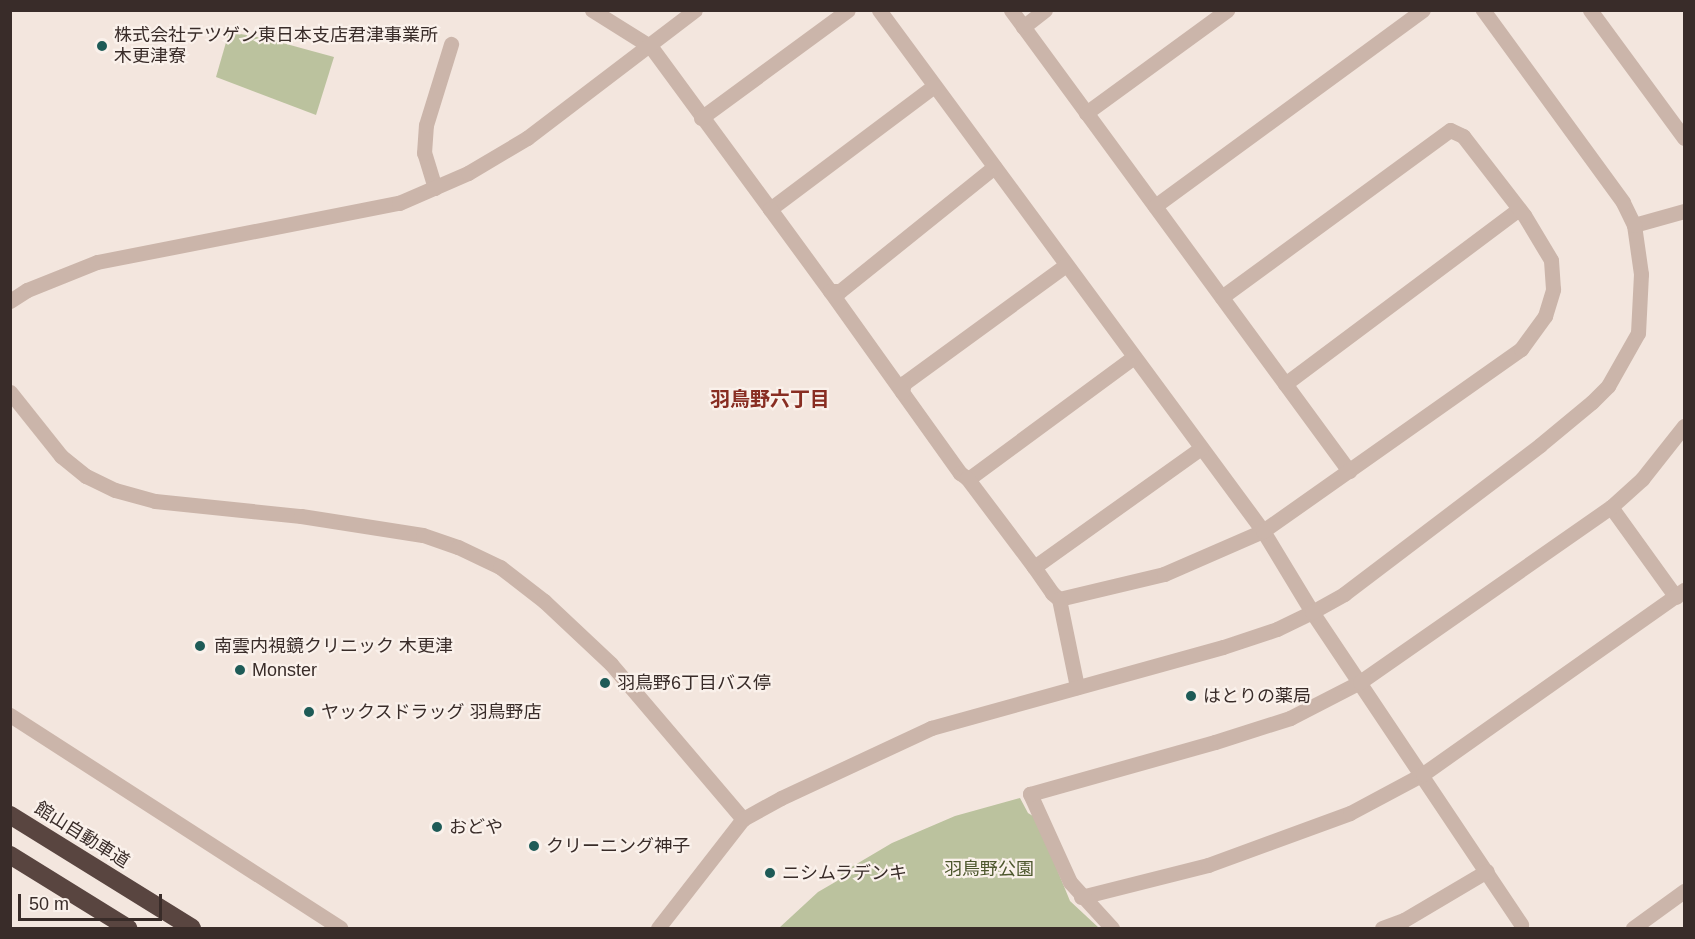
<!DOCTYPE html>
<meta charset="utf-8">
<style>
body{margin:0}
#map{position:relative;width:1695px;height:939px;overflow:hidden;background:#f3e6de;font-family:Arial,"Noto Sans JP",sans-serif}
div>[style]{position:absolute}
.green>*{inset:0;background:#bbc29e}
.minor>*{height:15px;margin:-7.5px;padding:0 7.5px;transform-origin:7.5px;border-radius:7.5px;background:#cbb5aa}
.highway>*{height:18px;margin:-9px;padding:0 9px;transform-origin:9px;border-radius:9px;background:#594540}
.dots>*{width:16px;height:16px;translate:-50% -50%;box-sizing:border-box;border:3px solid #faf1eb;border-radius:50%}
span{translate:-50% -50%;white-space:nowrap;text-align:center;line-height:1.15;-webkit-text-stroke:4.5px #faf1eb;paint-order:stroke}
.poi-label{font-size:18px;color:#392c29}
.left{translate:0 -50%;text-align:left}
.street-label{font-size:18px;color:#392c29}
.park-label{font-size:18px;color:#4d572d}
.neighbourhood-label{font-size:20px;color:#882d22;font-weight:700}
.frame{position:absolute;inset:0;border:12px solid #392c29;pointer-events:none}
.scale{position:absolute;left:18px;top:894px;width:144px;height:27px;box-sizing:border-box;border:3px solid #392c29;border-top:0;padding-left:8px;font-size:18px;line-height:21px;white-space:nowrap;color:#392c29;-webkit-text-stroke:4px #faf1eb;paint-order:stroke}
</style>
<div id="map">
<div class="green">
<div style="clip-path:polygon(229px 32px,268px 39px,334px 57px,316px 115px,216px 77px)"></div>
<div style="clip-path:polygon(1020px 798px,1028px 813px,1036px 818px,1070px 901px,1099px 928px,779px 928px,818px 892px,837px 881px,843px 872px,892px 843px,955px 816px)"></div>
</div>
<div class="minor">
<div style="left:592px;top:10px;width:70px;rotate:32.1deg"></div>
<div style="left:651px;top:47px;width:201px;rotate:53.7deg"></div>
<div style="left:879px;top:10px;width:647px;rotate:53.61deg"></div>
<div style="left:1263px;top:531px;width:95px;rotate:58.8deg"></div>
<div style="left:1312px;top:612px;width:376px;rotate:56.2deg"></div>
<div style="left:1011px;top:10px;width:572px;rotate:53.75deg"></div>
<div style="left:1590px;top:10px;width:159px;rotate:53.7deg"></div>
<div style="left:1023px;top:27px;width:28px;rotate:-38deg"></div>
<div style="left:934px;top:86px;width:205px;rotate:143.1deg"></div>
<div style="left:770px;top:209px;width:102px;rotate:53.8deg"></div>
<div style="left:830px;top:291px;width:10px"></div>
<div style="left:840px;top:291px;width:198px;rotate:-38.8deg"></div>
<div style="left:1086px;top:113px;width:175px;rotate:-36.1deg"></div>
<div style="left:701px;top:118px;width:182px;rotate:-36.3deg"></div>
<div style="left:435px;top:188px;width:37px;rotate:-107deg"></div>
<div style="left:424px;top:153px;width:28px;rotate:-86deg"></div>
<div style="left:426px;top:125px;width:85px;rotate:-72.8deg"></div>
<div style="left:1155px;top:206px;width:332px;rotate:-36.2deg"></div>
<div style="left:1634px;top:225px;width:52px;rotate:-15.6deg"></div>
<div style="left:1066px;top:265px;width:200px;rotate:143.9deg"></div>
<div style="left:904px;top:383px;width:9px;rotate:103deg"></div>
<div style="left:902px;top:392px;width:100px;rotate:54.4deg"></div>
<div style="left:960px;top:473px;width:9px;rotate:36deg"></div>
<div style="left:967px;top:478px;width:4px;rotate:-14deg"></div>
<div style="left:971px;top:477px;width:202px;rotate:-36.4deg"></div>
<div style="left:830px;top:291px;width:124px;rotate:54.5deg"></div>
<div style="left:10px;top:301px;width:20px;rotate:-33deg"></div>
<div style="left:27px;top:290px;width:75px;rotate:-21.8deg"></div>
<div style="left:97px;top:262px;width:308px;rotate:-11.1deg"></div>
<div style="left:399px;top:203px;width:75px;rotate:-23.5deg"></div>
<div style="left:468px;top:173px;width:69px;rotate:-30.7deg"></div>
<div style="left:527px;top:138px;width:211px;rotate:-37.3deg"></div>
<div style="left:1285px;top:384px;width:292px;rotate:-36.8deg"></div>
<div style="left:10px;top:392px;width:82px;rotate:51.4deg"></div>
<div style="left:61px;top:456px;width:32px;rotate:39deg"></div>
<div style="left:86px;top:476px;width:32px;rotate:26deg"></div>
<div style="left:115px;top:490px;width:41px;rotate:15.4deg"></div>
<div style="left:155px;top:501px;width:147px;rotate:5.9deg"></div>
<div style="left:301px;top:516px;width:123px;rotate:8.9deg"></div>
<div style="left:423px;top:535px;width:37px;rotate:19deg"></div>
<div style="left:458px;top:547px;width:47px;rotate:25.5deg"></div>
<div style="left:500px;top:567px;width:56px;rotate:37.7deg"></div>
<div style="left:544px;top:601px;width:92px;rotate:43.2deg"></div>
<div style="left:611px;top:664px;width:204px;rotate:49.6deg"></div>
<div style="left:1201px;top:448px;width:205px;rotate:144.5deg"></div>
<div style="left:1034px;top:567px;width:32px;rotate:55deg"></div>
<div style="left:1052px;top:593px;width:9px;rotate:41deg"></div>
<div style="left:1059px;top:599px;width:108px;rotate:-13.4deg"></div>
<div style="left:1164px;top:574px;width:108px;rotate:-23.5deg"></div>
<div style="left:1263px;top:531px;width:316px;rotate:-35.2deg"></div>
<div style="left:1521px;top:349px;width:41px;rotate:-54deg"></div>
<div style="left:1545px;top:316px;width:28px;rotate:-73deg"></div>
<div style="left:1553px;top:289px;width:29px;rotate:-94deg"></div>
<div style="left:1551px;top:260px;width:52px;rotate:-121deg"></div>
<div style="left:1524px;top:215px;width:100px;rotate:-127.7deg"></div>
<div style="left:1463px;top:136px;width:14px;rotate:-155deg"></div>
<div style="left:1450px;top:130px;width:283px;rotate:143.8deg"></div>
<div style="left:967px;top:478px;width:111px;rotate:53deg"></div>
<div style="left:1611px;top:507px;width:111px;rotate:54.2deg"></div>
<div style="left:1059px;top:599px;width:90px;rotate:78.4deg"></div>
<div style="left:10px;top:715px;width:393px;rotate:32.8deg"></div>
<div style="left:1081px;top:897px;width:131px;rotate:-14.1deg"></div>
<div style="left:1208px;top:865px;width:151px;rotate:-20.1deg"></div>
<div style="left:1350px;top:813px;width:83px;rotate:-28.1deg"></div>
<div style="left:1423px;top:774px;width:319px;rotate:-35.2deg"></div>
<div style="left:658px;top:928px;width:138px;rotate:-52.1deg"></div>
<div style="left:743px;top:819px;width:43px;rotate:-28.9deg"></div>
<div style="left:781px;top:798px;width:166px;rotate:-25deg"></div>
<div style="left:931px;top:728px;width:303px;rotate:-15.5deg"></div>
<div style="left:1223px;top:647px;width:57px;rotate:-18.4deg"></div>
<div style="left:1277px;top:629px;width:39px;rotate:-26deg"></div>
<div style="left:1312px;top:612px;width:37px;rotate:-29deg"></div>
<div style="left:1344px;top:594px;width:246px;rotate:-37.2deg"></div>
<div style="left:1540px;top:445px;width:67px;rotate:-39.6deg"></div>
<div style="left:1592px;top:402px;width:23px;rotate:-45deg"></div>
<div style="left:1608px;top:386px;width:61px;rotate:-60.5deg"></div>
<div style="left:1638px;top:333px;width:59px;rotate:-87.1deg"></div>
<div style="left:1641px;top:274px;width:49px;rotate:-98.1deg"></div>
<div style="left:1634px;top:225px;width:25px;rotate:-116deg"></div>
<div style="left:1623px;top:202px;width:238px;rotate:-126.1deg"></div>
<div style="left:1112px;top:928px;width:62px;rotate:-132.4deg"></div>
<div style="left:1070px;top:882px;width:97px;rotate:-114.4deg"></div>
<div style="left:1030px;top:794px;width:192px;rotate:-15.7deg"></div>
<div style="left:1215px;top:742px;width:79px;rotate:-17.7deg"></div>
<div style="left:1290px;top:718px;width:79px;rotate:-27.2deg"></div>
<div style="left:1360px;top:682px;width:306px;rotate:-34.9deg"></div>
<div style="left:1611px;top:507px;width:42px;rotate:-42.1deg"></div>
<div style="left:1642px;top:479px;width:68px;rotate:-51.6deg"></div>
<div style="left:1382px;top:928px;width:23px;rotate:-20deg"></div>
<div style="left:1404px;top:920px;width:96px;rotate:-30.6deg"></div>
<div style="left:1633px;top:928px;width:63px;rotate:-36deg"></div>
</div>
<div class="highway">
<div style="left:10px;top:815px;width:214px;rotate:31.8deg"></div>
<div style="left:10px;top:855px;width:139px;rotate:31.7deg"></div>
</div>
<div class="dots">
<div style="left:102px;top:46px;background:#1e5b57"></div>
<div style="left:200px;top:646px;background:#1e5b57"></div>
<div style="left:240px;top:670px;background:#1e5b57"></div>
<div style="left:605px;top:683px;background:#1e5b57"></div>
<div style="left:1191px;top:696px;background:#1e5b57"></div>
<div style="left:309px;top:712px;background:#1e5b57"></div>
<div style="left:437px;top:827px;background:#1e5b57"></div>
<div style="left:534px;top:846px;background:#1e5b57"></div>
<div style="left:770px;top:873px;background:#1e5b57"></div>
</div>
<div class="poi-label">
<span class="left" style="left:114px;top:46px">株式会社テツゲン東日本支店君津事業所<br>木更津寮</span>
<span class="left" style="left:214px;top:646px">南雲内視鏡クリニック 木更津</span>
<span class="left" style="left:252px;top:670px">Monster</span>
<span class="left" style="left:617px;top:683px">羽鳥野6丁目バス停</span>
<span class="left" style="left:1203px;top:696px">はとりの薬局</span>
<span class="left" style="left:321px;top:712px">ヤックスドラッグ 羽鳥野店</span>
<span class="left" style="left:449px;top:827px">おどや</span>
<span class="left" style="left:546px;top:846px">クリーニング神子</span>
<span class="left" style="left:782px;top:873px">ニシムラデンキ</span>
</div>
<div class="street-label">
<span style="left:82px;top:835px;rotate:32deg">館山自動車道</span>
</div>
<div class="park-label">
<span style="left:989px;top:869px">羽鳥野公園</span>
</div>
<div class="neighbourhood-label">
<span style="left:770px;top:399px">羽鳥野六丁目</span>
</div>
<div class="frame"></div>
<div class="scale">50 m</div>
</div>
